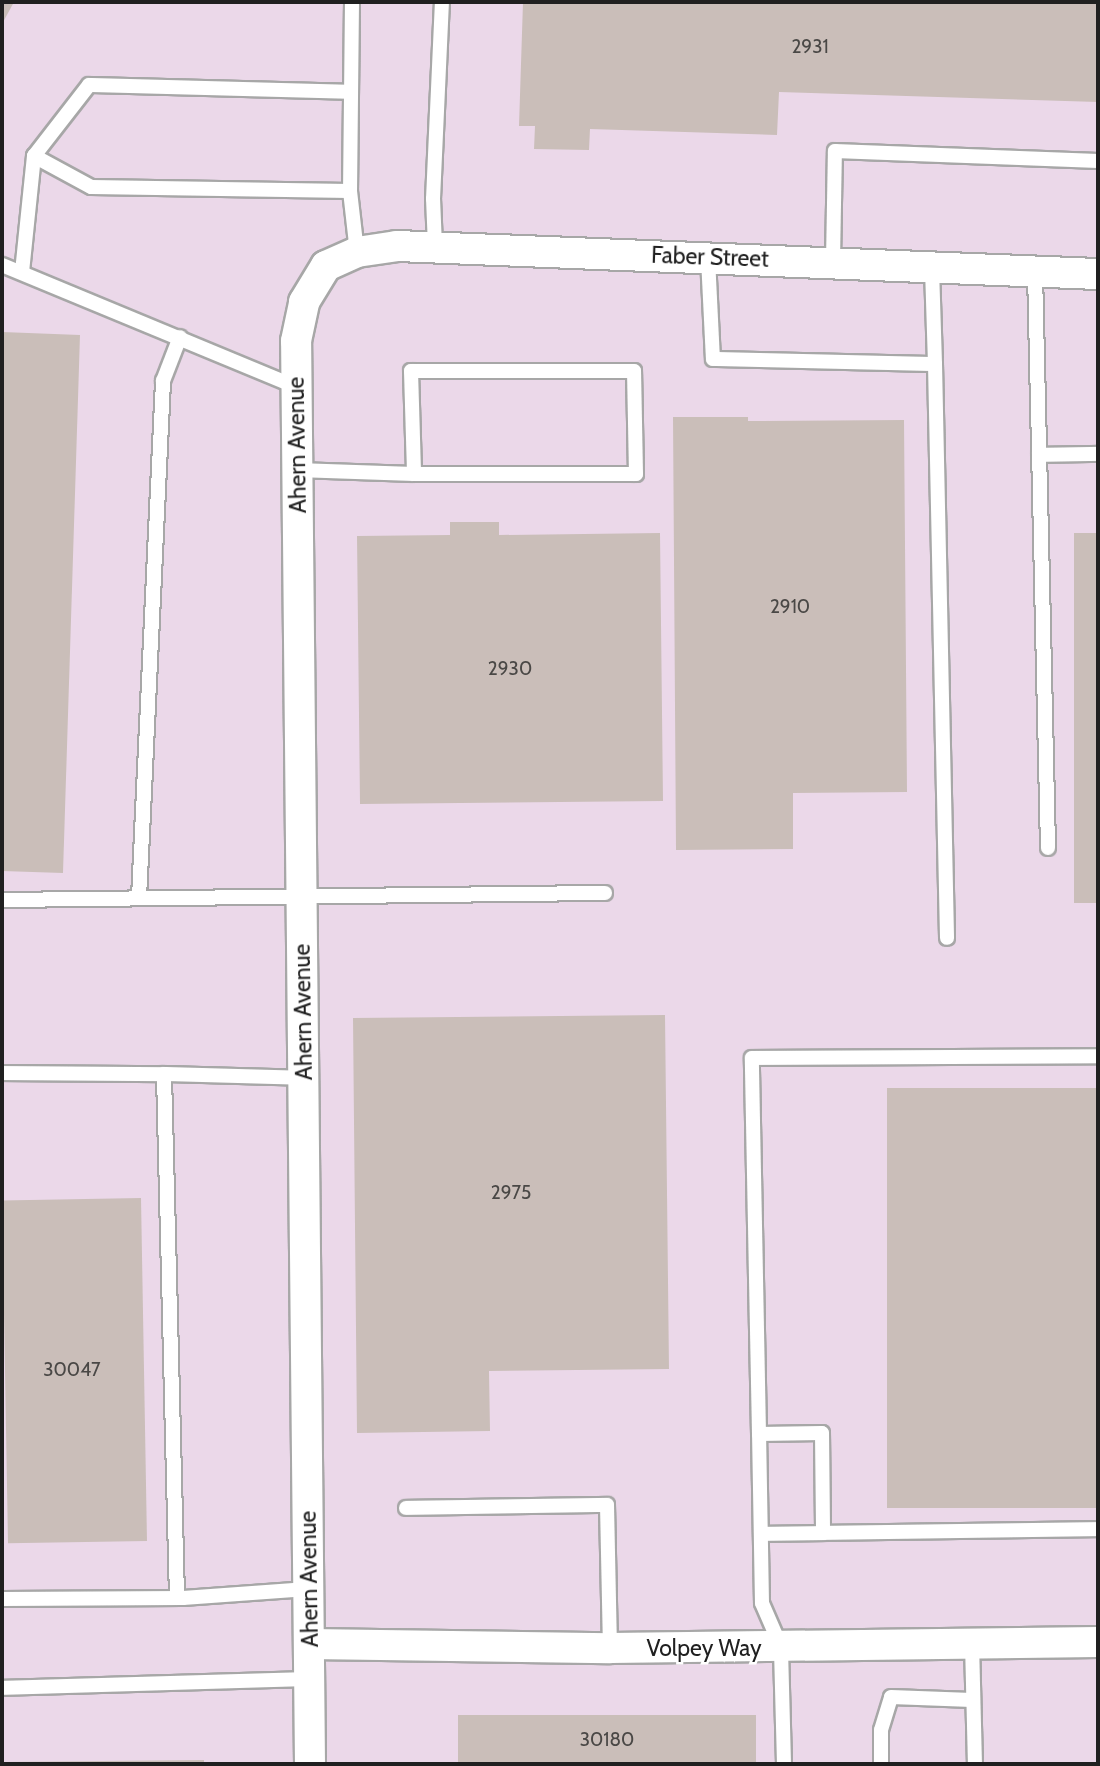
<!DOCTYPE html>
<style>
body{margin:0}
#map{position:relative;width:1100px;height:1766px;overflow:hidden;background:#f1ede6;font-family:Cabin,sans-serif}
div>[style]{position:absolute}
.industrial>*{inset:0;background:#ebd8e9;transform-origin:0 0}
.building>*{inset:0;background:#cabeb9;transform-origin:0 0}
.roads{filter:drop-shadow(2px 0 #a7a7a7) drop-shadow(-2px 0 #a7a7a7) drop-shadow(0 2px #a7a7a7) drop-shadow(0 -2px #a7a7a7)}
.lane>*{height:14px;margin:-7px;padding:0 7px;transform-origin:7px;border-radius:7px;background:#fff}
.street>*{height:30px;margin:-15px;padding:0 15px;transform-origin:15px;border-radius:15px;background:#fff}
span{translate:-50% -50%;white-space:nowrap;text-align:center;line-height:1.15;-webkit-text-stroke:5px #fff;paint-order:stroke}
.number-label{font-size:19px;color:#4a4846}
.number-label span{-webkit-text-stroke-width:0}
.street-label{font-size:23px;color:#202020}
.frame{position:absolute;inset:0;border:4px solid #202020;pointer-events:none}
</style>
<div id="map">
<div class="industrial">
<div style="left:2px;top:2px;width:1096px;height:1762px"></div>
</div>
<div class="building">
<div style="clip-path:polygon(2px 2px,14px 2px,2px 24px)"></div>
<div style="clip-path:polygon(523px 2px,1098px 2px,1098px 102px,779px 92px,777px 135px,590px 129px,589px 150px,534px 149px,535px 126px,519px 126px)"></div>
<div style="clip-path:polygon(2px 332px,80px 335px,63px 873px,2px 871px)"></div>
<div style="clip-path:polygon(673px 417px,748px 417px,748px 421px,904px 420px,907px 792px,793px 793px,793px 849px,676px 850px)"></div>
<div style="clip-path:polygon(450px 522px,499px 522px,499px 535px,660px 533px,663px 801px,360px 804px,357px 536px,450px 535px)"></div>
<div style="left:1074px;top:533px;width:24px;height:370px"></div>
<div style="clip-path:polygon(665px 1015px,669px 1369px,489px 1371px,490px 1431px,357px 1433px,353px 1018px)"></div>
<div style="left:887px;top:1088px;width:211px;height:420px"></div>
<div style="left:141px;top:1198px;width:343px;height:139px;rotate:89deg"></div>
<div style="left:756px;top:1715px;width:49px;height:298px;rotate:90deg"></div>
<div style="clip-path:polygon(204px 1760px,204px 1764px,2px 1764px,2px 1762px)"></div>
</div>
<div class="roads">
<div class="lane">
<div style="left:352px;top:2px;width:189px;rotate:90.6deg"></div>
<div style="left:350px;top:191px;width:61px;rotate:83.5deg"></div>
<div style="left:34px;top:156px;width:65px;rotate:28.5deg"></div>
<div style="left:91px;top:187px;width:259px;rotate:0.9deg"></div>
<div style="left:435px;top:246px;width:47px;rotate:-92.4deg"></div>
<div style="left:433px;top:199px;width:197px;rotate:-87.4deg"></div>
<div style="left:708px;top:258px;width:101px;rotate:87.2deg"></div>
<div style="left:713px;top:359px;width:222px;rotate:1.3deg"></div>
<div style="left:935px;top:364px;width:97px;rotate:-91.8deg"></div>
<div style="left:833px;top:261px;width:110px;rotate:-89deg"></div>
<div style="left:835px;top:151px;width:263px;rotate:2.2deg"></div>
<div style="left:2px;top:265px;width:318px;rotate:22.5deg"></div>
<div style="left:1035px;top:271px;width:577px;rotate:88.71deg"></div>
<div style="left:22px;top:272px;width:117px;rotate:-84.1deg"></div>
<div style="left:34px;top:156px;width:90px;rotate:-52.2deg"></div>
<div style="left:89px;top:85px;width:261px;rotate:1.5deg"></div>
<div style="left:935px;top:364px;width:574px;rotate:88.8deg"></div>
<div style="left:1039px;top:455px;width:59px;rotate:-1deg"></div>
<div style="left:297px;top:470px;width:117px;rotate:2deg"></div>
<div style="left:414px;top:474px;width:222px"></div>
<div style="left:636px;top:474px;width:103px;rotate:-91.1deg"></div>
<div style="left:634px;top:371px;width:223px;rotate:180deg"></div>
<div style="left:411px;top:371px;width:103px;rotate:88.3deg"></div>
<div style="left:139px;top:898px;width:518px;rotate:-87.34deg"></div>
<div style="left:163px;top:381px;width:47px;rotate:-68.9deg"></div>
<div style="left:2px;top:900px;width:603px;rotate:-0.67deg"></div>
<div style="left:2px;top:1073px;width:162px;rotate:0.4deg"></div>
<div style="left:164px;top:1074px;width:524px;rotate:88.58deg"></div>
<div style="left:164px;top:1074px;width:139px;rotate:1.6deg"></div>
<div style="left:759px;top:1434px;width:376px;rotate:-91.1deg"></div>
<div style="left:752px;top:1058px;width:346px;rotate:-0.3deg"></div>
<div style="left:406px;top:1508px;width:201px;rotate:-0.9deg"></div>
<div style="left:607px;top:1505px;width:143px;rotate:88.8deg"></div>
<div style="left:761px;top:1534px;width:62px;rotate:-0.9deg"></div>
<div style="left:2px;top:1599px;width:181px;rotate:-0.3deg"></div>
<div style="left:183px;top:1598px;width:125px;rotate:-4.1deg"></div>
<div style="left:972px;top:1643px;width:121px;rotate:88.6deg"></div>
<div style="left:2px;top:1688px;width:308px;rotate:-1.7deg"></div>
<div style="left:784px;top:1764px;width:117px;rotate:-91.5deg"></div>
<div style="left:781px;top:1647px;width:48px;rotate:-113.4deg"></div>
<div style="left:762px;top:1603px;width:169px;rotate:-91deg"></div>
<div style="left:759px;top:1434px;width:63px;rotate:-0.9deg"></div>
<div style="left:822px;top:1433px;width:100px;rotate:89.4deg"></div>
<div style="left:823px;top:1533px;width:275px;rotate:-0.8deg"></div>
<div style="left:881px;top:1764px;width:34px;rotate:-90deg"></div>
<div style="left:881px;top:1730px;width:34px;rotate:-73deg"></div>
<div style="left:891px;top:1697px;width:81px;rotate:2.1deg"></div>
</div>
<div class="street">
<div style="left:310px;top:1644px;width:300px;rotate:0.8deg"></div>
<div style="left:610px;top:1648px;width:488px;rotate:-0.7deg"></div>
<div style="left:310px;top:1764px;width:1423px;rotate:-90.56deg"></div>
<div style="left:296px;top:341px;width:40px;rotate:-78deg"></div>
<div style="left:304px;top:302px;width:42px;rotate:-58.6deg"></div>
<div style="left:326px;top:266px;width:34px;rotate:-24deg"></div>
<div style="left:357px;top:252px;width:40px;rotate:-8.5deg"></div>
<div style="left:397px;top:246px;width:702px;rotate:2.29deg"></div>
</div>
</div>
<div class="number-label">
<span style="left:810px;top:47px">2931</span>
<span style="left:790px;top:607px">2910</span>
<span style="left:510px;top:669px">2930</span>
<span style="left:511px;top:1193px">2975</span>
<span style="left:72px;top:1370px">30047</span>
<span style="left:607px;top:1740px">30180</span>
</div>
<div class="street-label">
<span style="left:710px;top:257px;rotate:2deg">Faber Street</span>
<span style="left:297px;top:445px;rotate:-91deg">Ahern Avenue</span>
<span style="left:303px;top:1012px;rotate:-91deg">Ahern Avenue</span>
<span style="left:309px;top:1579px;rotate:-91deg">Ahern Avenue</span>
<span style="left:704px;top:1648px">Volpey Way</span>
</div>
<div class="frame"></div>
</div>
